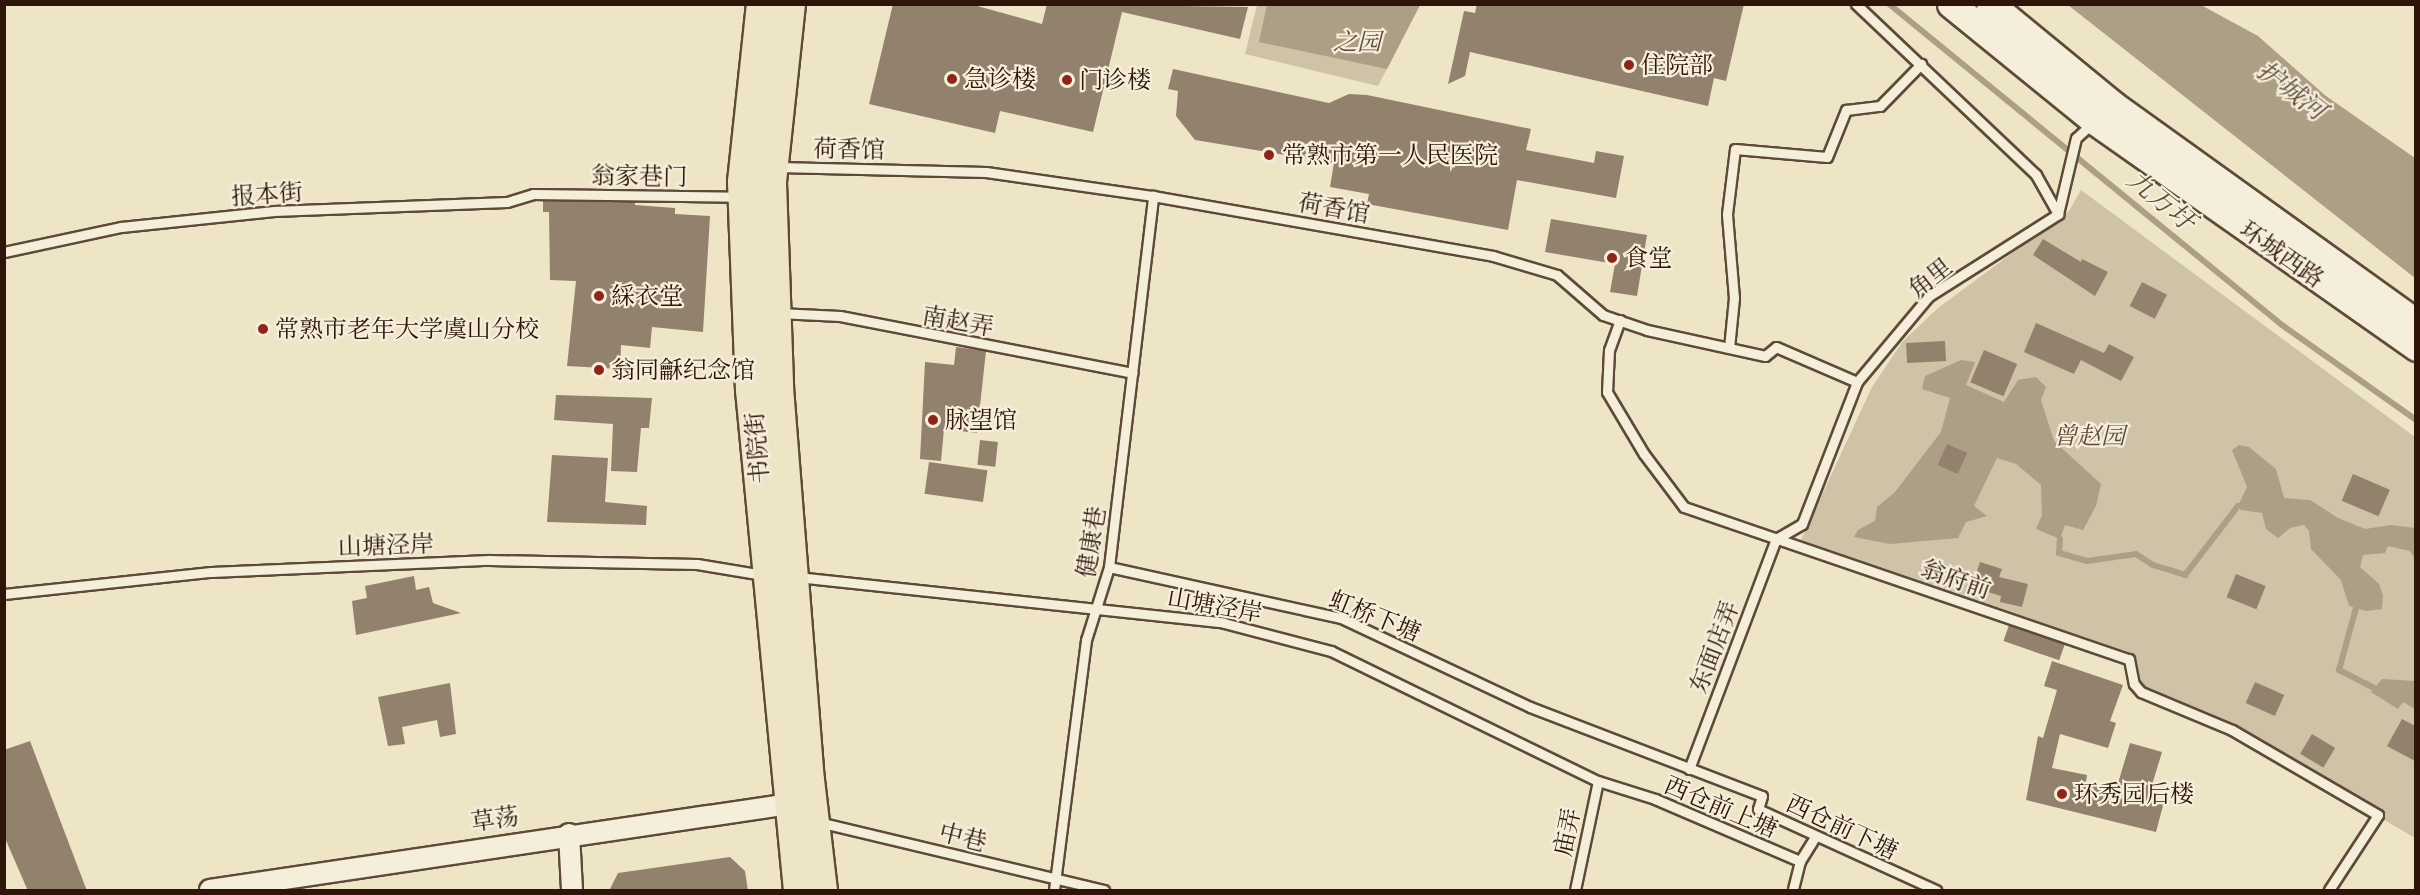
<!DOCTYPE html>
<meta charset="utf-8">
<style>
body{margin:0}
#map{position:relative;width:2420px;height:895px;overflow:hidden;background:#eee5c7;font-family:"EB Garamond","Noto Serif SC",serif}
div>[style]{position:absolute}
.green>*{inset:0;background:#cec2a7}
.water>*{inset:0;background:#ad9e86}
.stream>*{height:6px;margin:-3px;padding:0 3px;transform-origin:3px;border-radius:3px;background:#ad9e86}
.building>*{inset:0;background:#92816c;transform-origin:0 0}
.roads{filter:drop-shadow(2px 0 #5f4938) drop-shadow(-2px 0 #5f4938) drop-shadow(0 2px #5f4938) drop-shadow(0 -2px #5f4938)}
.lane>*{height:9px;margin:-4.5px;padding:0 4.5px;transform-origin:4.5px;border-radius:4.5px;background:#f4eedb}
.street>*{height:20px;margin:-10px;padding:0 10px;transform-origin:10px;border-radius:10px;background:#f4eedb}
.secondary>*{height:27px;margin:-13.5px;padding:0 13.5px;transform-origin:13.5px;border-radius:13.5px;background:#f4eedb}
.primary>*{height:30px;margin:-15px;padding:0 15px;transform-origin:15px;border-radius:15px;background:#eee5c7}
.dots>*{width:16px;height:16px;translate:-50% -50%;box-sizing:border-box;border:3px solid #f4eedb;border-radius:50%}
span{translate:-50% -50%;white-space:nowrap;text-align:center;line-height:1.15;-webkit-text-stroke:4.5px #f4eedb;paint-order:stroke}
.park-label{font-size:24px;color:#5f4938;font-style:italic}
.poi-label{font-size:24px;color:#2f1509}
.left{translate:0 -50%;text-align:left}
.street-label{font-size:24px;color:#2f1509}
.water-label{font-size:26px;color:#614c3b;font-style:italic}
.frame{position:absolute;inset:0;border:6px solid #2f1509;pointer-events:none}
</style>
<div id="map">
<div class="green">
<div style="clip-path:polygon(1257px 5px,1420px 5px,1378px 86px,1245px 54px)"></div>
<div style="clip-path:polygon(2081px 190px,2415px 437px,2415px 838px,2232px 731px,2134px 684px,2129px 652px,1801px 540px,1872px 387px,1903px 341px,1938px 308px,2069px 211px)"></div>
</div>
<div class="water">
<div style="clip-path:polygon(1267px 5px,1267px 4px,1420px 5px,1387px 69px,1259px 42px)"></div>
<div style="clip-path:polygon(2068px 5px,2201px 5px,2258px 36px,2326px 96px,2415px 158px,2415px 278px)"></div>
<div style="clip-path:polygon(1961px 360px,1975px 362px,1966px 385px,2004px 402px,2018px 380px,2036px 377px,2046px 387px,2041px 400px,2054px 441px,2101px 484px,2096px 506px,2083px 530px,2065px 525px,2060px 539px,2036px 529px,2042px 515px,2041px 485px,2016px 464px,1997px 458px,1974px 506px,1987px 516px,1966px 522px,1958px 538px,1890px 544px,1854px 537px,1858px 530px,1875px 521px,1877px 507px,1895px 492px,1941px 432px,1950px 398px,1922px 389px,1925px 376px)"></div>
<div style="clip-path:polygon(2239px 445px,2249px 447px,2276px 469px,2284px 498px,2310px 500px,2338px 518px,2365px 529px,2391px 525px,2415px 528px,2415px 559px,2410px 551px,2388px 546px,2385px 553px,2363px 555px,2360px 567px,2379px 584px,2383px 595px,2382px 609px,2366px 611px,2349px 606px,2341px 580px,2311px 549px,2309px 531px,2304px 525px,2290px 528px,2278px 538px,2266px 529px,2262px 513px,2241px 510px,2238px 506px,2247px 487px,2232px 450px)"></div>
<div style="clip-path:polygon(2382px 679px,2415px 681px,2415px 709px,2403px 702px,2398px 709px,2371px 692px)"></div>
</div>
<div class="stream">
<div style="left:1889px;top:4px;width:507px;rotate:39.24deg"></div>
<div style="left:2282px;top:325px;width:164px;rotate:35.3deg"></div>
<div style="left:2060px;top:539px;width:14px;rotate:94deg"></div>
<div style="left:2059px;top:553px;width:29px;rotate:16deg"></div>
<div style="left:2087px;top:561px;width:49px;rotate:-8.1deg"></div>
<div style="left:2136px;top:554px;width:20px;rotate:33deg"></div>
<div style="left:2153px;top:565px;width:34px;rotate:17deg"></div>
<div style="left:2185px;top:575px;width:87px;rotate:-52.5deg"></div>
<div style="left:2356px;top:608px;width:64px;rotate:105.3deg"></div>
<div style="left:2339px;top:670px;width:39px;rotate:27deg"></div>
</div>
<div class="building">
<div style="clip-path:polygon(893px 4px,970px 4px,1042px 24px,1047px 4px,1248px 7px,1240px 39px,1122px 12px,1093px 132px,1000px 111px,995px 133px,869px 104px)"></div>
<div style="clip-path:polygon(1477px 4px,1744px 4px,1726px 81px,1714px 78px,1708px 106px,1470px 52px,1465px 76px,1448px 84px,1464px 11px,1475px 13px)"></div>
<div style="clip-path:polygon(1173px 69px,1329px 103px,1349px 94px,1367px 95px,1531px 129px,1526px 150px,1594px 163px,1596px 151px,1624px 156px,1616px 198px,1517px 180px,1508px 230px,1367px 204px,1369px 194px,1330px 187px,1334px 163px,1195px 140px,1176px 116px,1178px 91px,1168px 89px)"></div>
<div style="clip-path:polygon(543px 201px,635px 202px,635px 205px,675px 208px,675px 214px,710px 216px,703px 332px,652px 327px,650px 348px,621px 345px,620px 369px,567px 366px,576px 281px,550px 280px,549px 212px,543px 212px)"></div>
<div style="clip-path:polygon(1551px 219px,1647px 235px,1637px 296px,1610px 292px,1615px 264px,1545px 252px)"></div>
<div style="clip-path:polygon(2043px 239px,2081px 262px,2082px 259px,2108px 272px,2095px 296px,2033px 255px)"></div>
<div style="left:2142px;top:282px;width:28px;height:27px;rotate:27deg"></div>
<div style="clip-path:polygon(2036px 323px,2104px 353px,2109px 344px,2134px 357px,2121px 381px,2081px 360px,2074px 374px,2024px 352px)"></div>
<div style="left:1945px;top:341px;width:20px;height:39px;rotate:87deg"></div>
<div style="clip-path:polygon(956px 347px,986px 351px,977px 433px,944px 429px,941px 461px,920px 459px,925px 362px,954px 365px)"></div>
<div style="left:1984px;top:350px;width:36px;height:35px;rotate:23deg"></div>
<div style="clip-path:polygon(556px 395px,652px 398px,649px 428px,641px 428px,637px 472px,611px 471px,613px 424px,554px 420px)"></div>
<div style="left:980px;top:440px;width:18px;height:25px;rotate:6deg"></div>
<div style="left:1947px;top:444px;width:22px;height:23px;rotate:24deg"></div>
<div style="clip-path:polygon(552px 455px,608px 458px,605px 502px,647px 506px,646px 525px,547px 522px)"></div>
<div style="left:929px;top:462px;width:59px;height:32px;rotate:8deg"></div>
<div style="left:2353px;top:474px;width:40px;height:29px;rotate:23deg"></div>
<div style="clip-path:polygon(1980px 562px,2002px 569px,1999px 577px,2028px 584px,2022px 607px,2000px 602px,2001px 596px,1972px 587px)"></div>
<div style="left:2236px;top:574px;width:32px;height:25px;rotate:22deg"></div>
<div style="clip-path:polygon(414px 576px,416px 590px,429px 587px,433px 603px,461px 613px,356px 635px,352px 601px,367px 598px,365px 586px)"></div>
<div style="left:2009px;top:625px;width:59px;height:17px;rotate:19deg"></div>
<div style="clip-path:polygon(2052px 661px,2123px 685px,2110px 721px,2116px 723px,2108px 748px,2060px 734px,2052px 768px,2087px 775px,2086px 782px,2116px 790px,2130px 743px,2162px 752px,2148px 798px,2164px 802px,2156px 832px,2026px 800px,2038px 736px,2043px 738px,2057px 690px,2044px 686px)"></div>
<div style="left:2255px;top:682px;width:32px;height:23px;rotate:24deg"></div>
<div style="clip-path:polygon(450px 683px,456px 734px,440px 737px,437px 720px,402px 727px,405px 744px,388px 746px,378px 697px)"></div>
<div style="clip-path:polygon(2402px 719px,2415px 726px,2415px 761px,2387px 746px)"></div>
<div style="left:2312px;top:734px;width:27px;height:23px;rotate:31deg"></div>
<div style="clip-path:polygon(30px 741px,87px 891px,28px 891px,4px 836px,4px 750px)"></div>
<div style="clip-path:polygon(730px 857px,745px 871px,748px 891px,609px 891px,618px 873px)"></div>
</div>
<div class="roads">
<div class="lane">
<div style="left:1856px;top:4px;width:248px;rotate:43.5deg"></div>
<div style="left:2036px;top:175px;width:45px;rotate:60.6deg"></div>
<div style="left:778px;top:167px;width:208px;rotate:1.4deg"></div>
<div style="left:986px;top:172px;width:169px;rotate:8.2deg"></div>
<div style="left:1153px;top:196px;width:345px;rotate:10deg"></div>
<div style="left:1493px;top:256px;width:67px;rotate:16.5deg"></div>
<div style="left:1557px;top:275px;width:61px;rotate:41deg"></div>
<div style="left:1603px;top:315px;width:46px;rotate:18.8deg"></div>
<div style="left:1647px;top:330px;width:121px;rotate:12.4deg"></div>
<div style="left:1765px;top:356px;width:14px;rotate:-39deg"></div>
<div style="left:1776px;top:347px;width:88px;rotate:23.4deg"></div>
<div style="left:4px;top:252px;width:120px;rotate:-12.1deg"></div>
<div style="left:121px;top:227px;width:154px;rotate:-6deg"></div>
<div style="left:274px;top:211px;width:233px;rotate:-2.2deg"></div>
<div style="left:507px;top:202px;width:27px;rotate:-17deg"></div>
<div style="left:533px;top:194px;width:205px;rotate:0.8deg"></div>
<div style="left:778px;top:313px;width:62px;rotate:2.8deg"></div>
<div style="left:840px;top:316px;width:298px;rotate:11deg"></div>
<div style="left:1620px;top:320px;width:32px;rotate:110deg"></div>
<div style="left:1609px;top:350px;width:42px;rotate:92.7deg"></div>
<div style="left:1607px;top:392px;width:72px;rotate:59.2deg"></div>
<div style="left:1644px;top:454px;width:66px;rotate:53deg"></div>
<div style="left:1684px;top:507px;width:470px;rotate:18.9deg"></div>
<div style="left:2129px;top:659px;width:25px;rotate:79deg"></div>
<div style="left:2134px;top:684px;width:11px;rotate:49deg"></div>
<div style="left:2141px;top:692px;width:99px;rotate:22.7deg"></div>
<div style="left:2232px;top:730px;width:169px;rotate:30.2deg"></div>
<div style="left:2378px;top:815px;width:90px;rotate:123.2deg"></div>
<div style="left:1729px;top:348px;width:50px;rotate:-84.3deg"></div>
<div style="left:1734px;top:298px;width:84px;rotate:-94.8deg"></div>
<div style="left:1727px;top:214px;width:65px;rotate:-83deg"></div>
<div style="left:1735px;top:149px;width:92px;rotate:5deg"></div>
<div style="left:1827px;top:157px;width:51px;rotate:-68deg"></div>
<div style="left:1846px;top:110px;width:34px;rotate:-7deg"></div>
<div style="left:1880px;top:106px;width:59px;rotate:-45.7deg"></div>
<div style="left:1109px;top:567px;width:238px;rotate:12.4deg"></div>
<div style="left:1341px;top:618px;width:209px;rotate:25.2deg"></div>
<div style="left:1530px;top:707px;width:248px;rotate:21deg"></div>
<div style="left:1762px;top:796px;width:14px;rotate:107deg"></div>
<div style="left:1758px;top:809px;width:196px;rotate:24.5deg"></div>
<div style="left:797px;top:577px;width:429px;rotate:6.1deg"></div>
<div style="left:1224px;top:623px;width:111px;rotate:14.7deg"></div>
<div style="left:1331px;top:651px;width:297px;rotate:26deg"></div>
<div style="left:1598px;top:781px;width:60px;rotate:17.5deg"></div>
<div style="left:1655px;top:799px;width:158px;rotate:23.2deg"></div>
<div style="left:1800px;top:861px;width:30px;rotate:104deg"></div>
<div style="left:4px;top:594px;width:208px;rotate:-6.1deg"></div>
<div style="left:211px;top:572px;width:278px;rotate:-2.5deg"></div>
<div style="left:489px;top:560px;width:208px;rotate:1.1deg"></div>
<div style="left:697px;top:564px;width:67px;rotate:9.5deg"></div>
<div style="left:1689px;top:769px;width:246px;rotate:-69.3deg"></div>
<div style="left:1776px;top:539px;width:30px;rotate:-30deg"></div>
<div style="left:1802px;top:524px;width:152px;rotate:-68.8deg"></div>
<div style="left:1857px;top:382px;width:112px;rotate:-50.1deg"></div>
<div style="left:1929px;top:296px;width:153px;rotate:-32.4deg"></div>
<div style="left:2058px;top:214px;width:78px;rotate:-76.7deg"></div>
<div style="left:2076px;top:138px;width:24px;rotate:-42deg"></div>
<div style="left:818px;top:822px;width:294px;rotate:13.4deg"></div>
<div style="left:1800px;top:861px;width:28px;rotate:-58deg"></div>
<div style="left:1054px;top:890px;width:252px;rotate:-82.7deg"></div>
<div style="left:1086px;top:640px;width:77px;rotate:-72.5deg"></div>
<div style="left:1109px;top:567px;width:374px;rotate:-83.2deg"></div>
<div style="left:1575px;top:890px;width:111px;rotate:-78.1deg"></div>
</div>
<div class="street">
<div style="left:569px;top:834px;width:56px;rotate:86.9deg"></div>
<div style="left:210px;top:890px;width:585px;rotate:-8.45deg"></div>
</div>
<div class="secondary">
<div style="left:1951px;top:4px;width:186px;rotate:39.1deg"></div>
<div style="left:2095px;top:121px;width:393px;rotate:35.1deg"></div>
<div style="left:1990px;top:4px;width:159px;rotate:39.4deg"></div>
<div style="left:2113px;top:105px;width:373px;rotate:35.7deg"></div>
</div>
<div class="primary">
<div style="left:762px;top:4px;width:179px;rotate:96.1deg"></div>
<div style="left:743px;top:182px;width:208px;rotate:87.8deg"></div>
<div style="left:751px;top:390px;width:502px;rotate:84.52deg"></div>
<div style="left:790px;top:4px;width:180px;rotate:96.1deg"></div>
<div style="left:771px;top:183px;width:205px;rotate:88deg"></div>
<div style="left:778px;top:388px;width:393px;rotate:85.5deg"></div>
<div style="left:809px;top:780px;width:111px;rotate:83.3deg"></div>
</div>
</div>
<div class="dots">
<div style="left:1629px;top:65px;background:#8f2418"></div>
<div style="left:952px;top:79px;background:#8f2418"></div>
<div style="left:1067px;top:80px;background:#8f2418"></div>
<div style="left:1269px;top:155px;background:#8f2418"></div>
<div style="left:1612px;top:258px;background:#8f2418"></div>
<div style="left:599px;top:296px;background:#8f2418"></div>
<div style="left:263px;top:329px;background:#8f2418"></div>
<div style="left:599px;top:370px;background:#8f2418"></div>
<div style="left:933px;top:420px;background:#8f2418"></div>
<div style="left:2062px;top:794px;background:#8f2418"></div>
</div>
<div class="park-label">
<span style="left:1357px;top:42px">之园</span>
<span style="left:2089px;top:436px">曾赵园</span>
</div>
<div class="poi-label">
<span class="left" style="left:1641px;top:65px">住院部</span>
<span class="left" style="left:964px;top:79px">急诊楼</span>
<span class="left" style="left:1079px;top:80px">门诊楼</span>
<span class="left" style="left:1282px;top:155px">常熟市第一人民医院</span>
<span class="left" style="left:1624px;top:258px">食堂</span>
<span class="left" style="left:611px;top:296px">綵衣堂</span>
<span class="left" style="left:275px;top:329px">常熟市老年大学虞山分校</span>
<span class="left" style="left:611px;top:370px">翁同龢纪念馆</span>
<span class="left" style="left:945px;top:420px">脉望馆</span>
<span class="left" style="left:2074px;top:794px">环秀园后楼</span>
</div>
<div class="street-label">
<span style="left:849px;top:149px;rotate:1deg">荷香馆</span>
<span style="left:639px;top:176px;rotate:1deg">翁家巷门</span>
<span style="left:267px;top:194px;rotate:-4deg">报本街</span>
<span style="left:1334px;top:208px;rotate:10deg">荷香馆</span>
<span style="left:2282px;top:254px;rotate:35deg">环城西路</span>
<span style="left:1930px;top:278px;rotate:-38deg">角里</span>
<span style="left:958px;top:321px;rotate:10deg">南赵弄</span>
<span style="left:757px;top:448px;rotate:-95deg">书院街</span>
<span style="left:1091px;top:542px;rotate:-81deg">健康巷</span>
<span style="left:386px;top:545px;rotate:-2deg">山塘泾岸</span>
<span style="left:1956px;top:579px;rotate:19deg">翁府前</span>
<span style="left:1215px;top:605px;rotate:10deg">山塘泾岸</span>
<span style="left:1375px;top:616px;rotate:22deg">虹桥下塘</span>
<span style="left:1714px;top:647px;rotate:-69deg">东面店弄</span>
<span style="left:1721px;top:807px;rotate:23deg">西仓前上塘</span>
<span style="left:495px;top:819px;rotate:-8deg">草荡</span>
<span style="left:1842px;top:827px;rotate:25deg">西仓前下塘</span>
<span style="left:1567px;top:832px;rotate:-78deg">庙弄</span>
<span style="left:963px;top:837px;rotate:14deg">中巷</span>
</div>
<div class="water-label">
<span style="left:2291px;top:91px;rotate:37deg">护城河</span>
<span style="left:2161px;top:201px;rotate:39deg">九万圩</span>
</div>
<div class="frame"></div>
</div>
